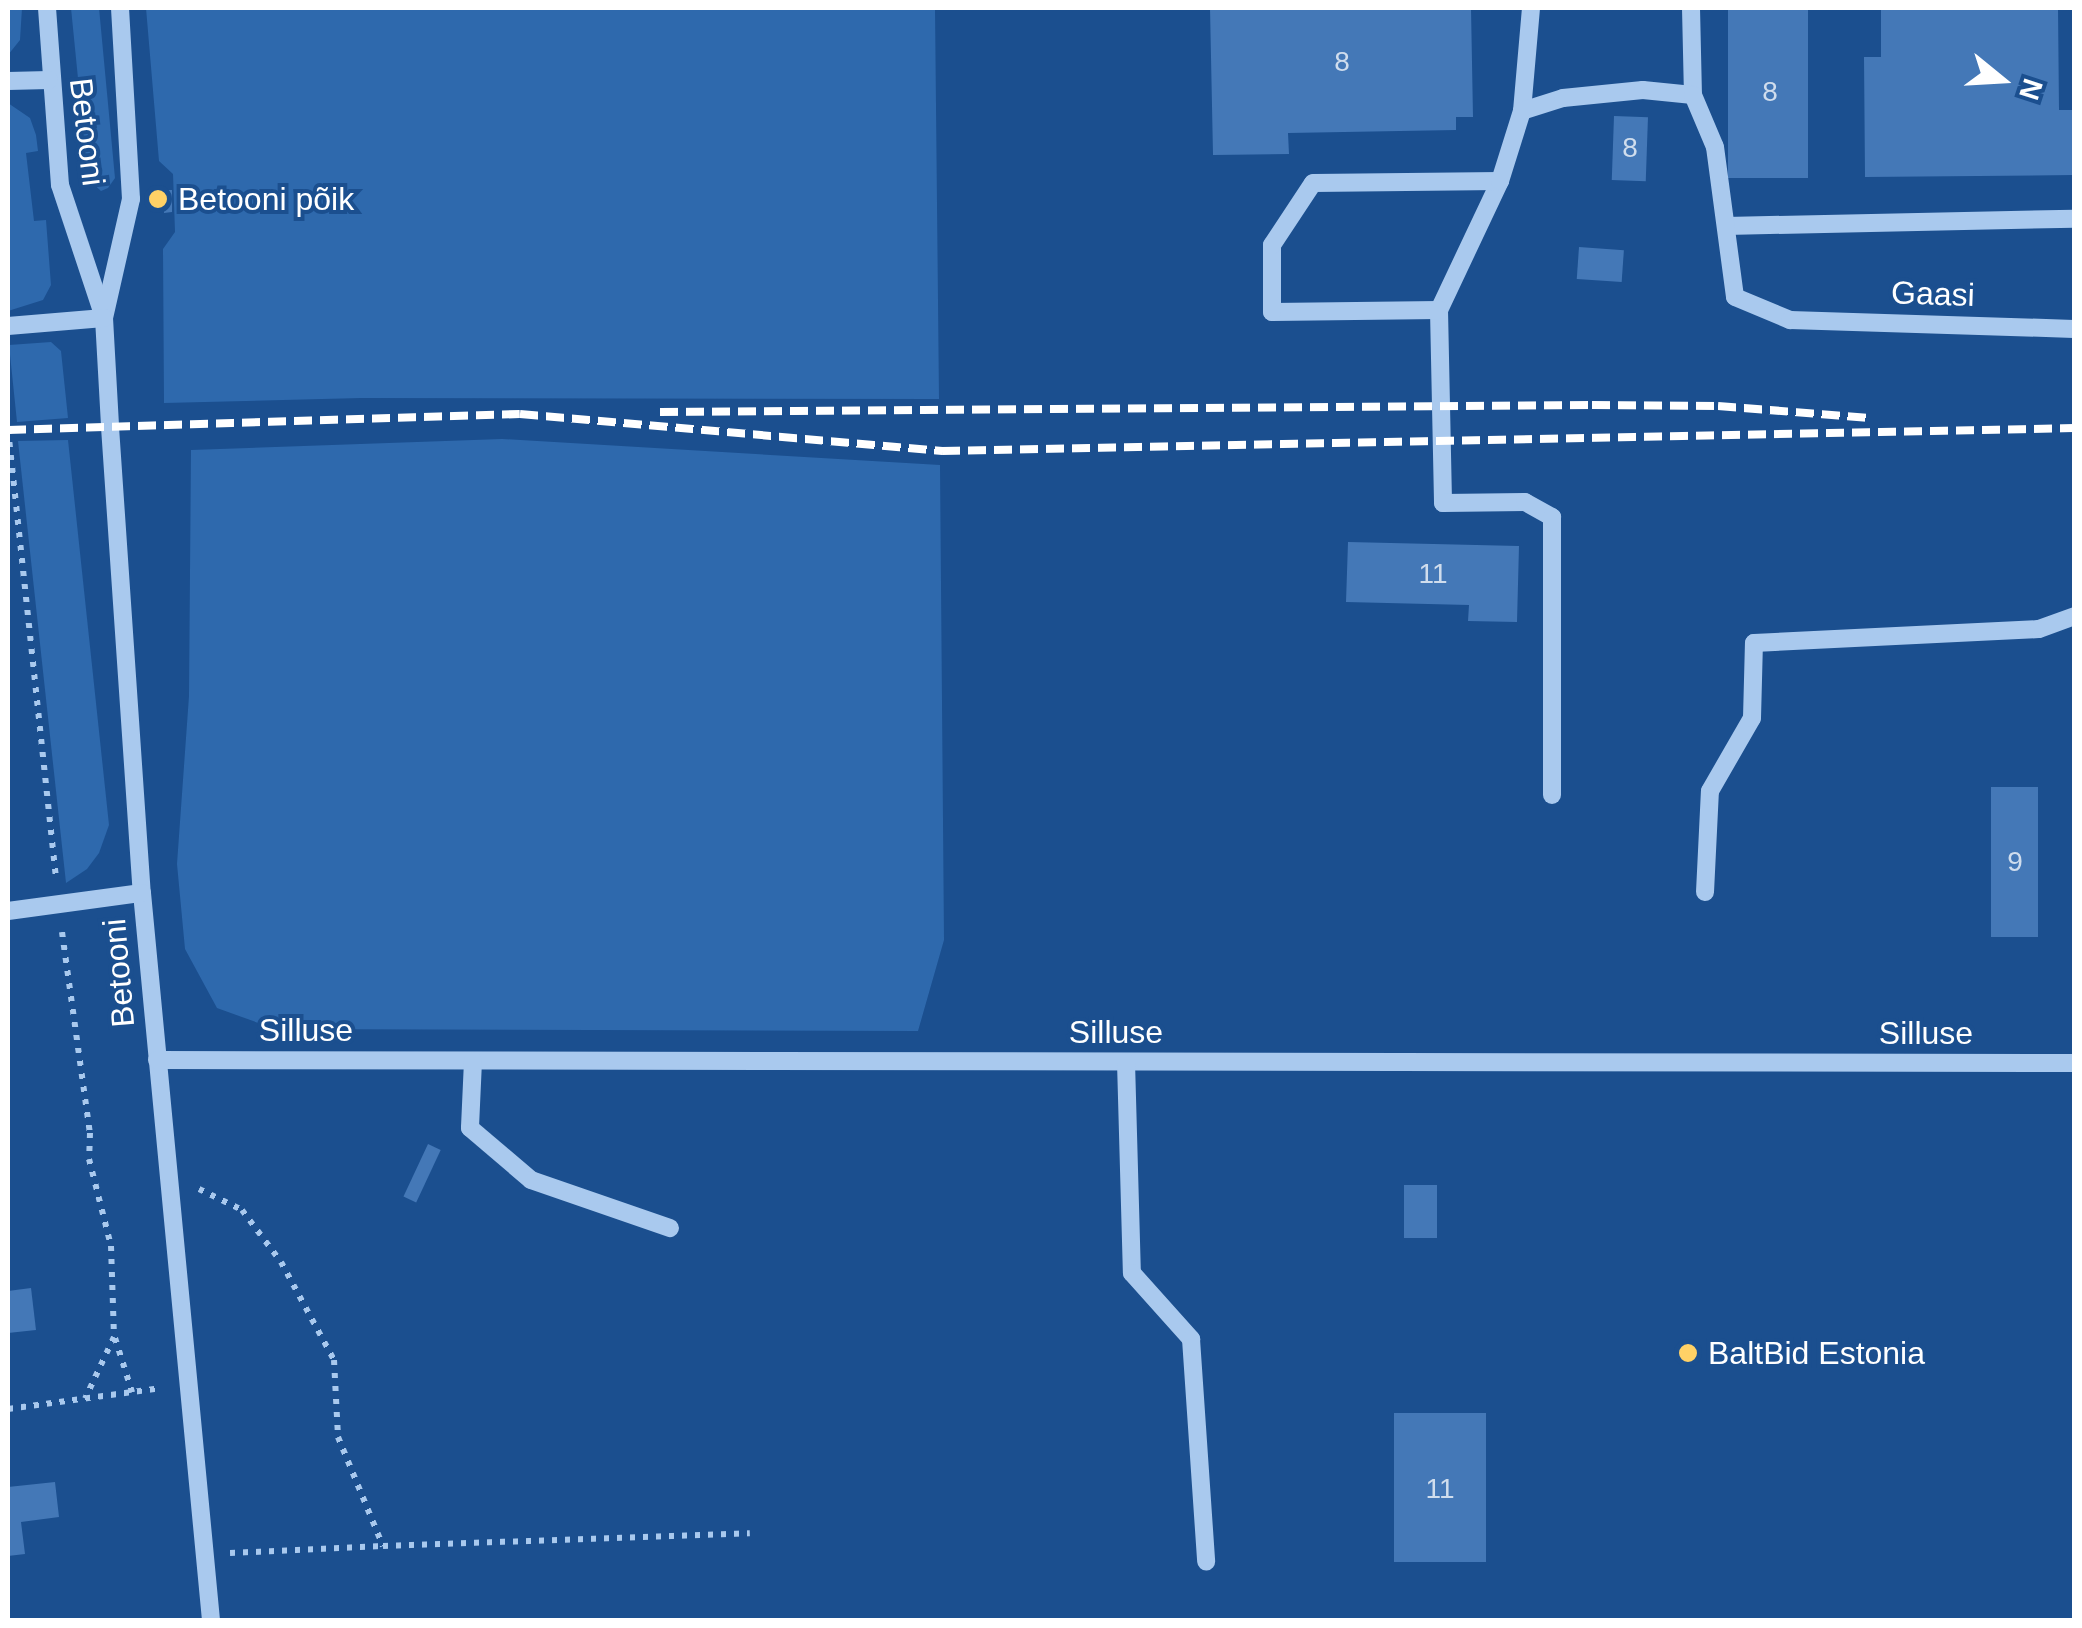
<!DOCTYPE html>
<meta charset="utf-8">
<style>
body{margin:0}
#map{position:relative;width:2082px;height:1628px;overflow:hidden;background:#1b4f8f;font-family:Arial,sans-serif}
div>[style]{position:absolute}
.green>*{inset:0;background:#2e69ad}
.building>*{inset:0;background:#4478b7;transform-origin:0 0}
.path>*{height:6px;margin-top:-3px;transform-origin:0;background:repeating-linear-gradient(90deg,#a9c9ee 0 5px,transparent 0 13px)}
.minor>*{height:18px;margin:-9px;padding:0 9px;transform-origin:9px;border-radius:9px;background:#a9c9ee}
.rail>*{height:8px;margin-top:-4px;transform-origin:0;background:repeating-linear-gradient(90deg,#fff 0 18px,transparent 0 26px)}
.dots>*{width:28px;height:28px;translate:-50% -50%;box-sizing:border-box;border:5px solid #1b4f8f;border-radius:50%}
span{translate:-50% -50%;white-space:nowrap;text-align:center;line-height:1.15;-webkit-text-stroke:8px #1b4f8f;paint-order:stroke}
.number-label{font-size:28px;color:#d0dded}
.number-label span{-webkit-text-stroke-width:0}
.street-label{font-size:32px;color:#fff}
.poi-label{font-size:32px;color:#fff}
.left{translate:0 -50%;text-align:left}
.frame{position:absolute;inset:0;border:10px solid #fff;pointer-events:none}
.north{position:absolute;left:1952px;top:30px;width:100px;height:100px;-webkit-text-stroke:8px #1b4f8f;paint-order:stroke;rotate:108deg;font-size:28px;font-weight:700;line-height:40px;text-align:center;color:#fff}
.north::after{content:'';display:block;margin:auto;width:35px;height:45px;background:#fff;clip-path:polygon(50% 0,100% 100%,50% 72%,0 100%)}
</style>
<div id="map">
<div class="green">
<div style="clip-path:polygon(8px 8px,22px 8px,20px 40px,8px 55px)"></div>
<div style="clip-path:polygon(71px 8px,99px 8px,115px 178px,108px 188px,101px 191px,88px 179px)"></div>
<div style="clip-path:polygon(146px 8px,935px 8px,939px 399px,361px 398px,164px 403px,163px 249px,175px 232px,173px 174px,159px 161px)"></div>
<div style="clip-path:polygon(8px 103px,30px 118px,36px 135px,38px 151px,26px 153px,34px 221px,46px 220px,51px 285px,43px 300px,8px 311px)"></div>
<div style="clip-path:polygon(51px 342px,61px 351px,68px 418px,17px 422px,9px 345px)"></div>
<div style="clip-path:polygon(502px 439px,940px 465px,944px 940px,918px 1031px,275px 1029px,217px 1008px,185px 949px,177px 864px,189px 696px,191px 450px)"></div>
<div style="clip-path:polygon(68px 440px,109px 825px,99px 853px,87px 869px,66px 883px,18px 441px)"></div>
</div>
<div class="building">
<div style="clip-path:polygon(1210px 8px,1471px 8px,1473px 117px,1456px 117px,1456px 130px,1288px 133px,1289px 154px,1213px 155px)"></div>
<div style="left:1728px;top:8px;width:80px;height:170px"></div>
<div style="clip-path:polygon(1881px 8px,2058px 8px,2059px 110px,2074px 110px,2074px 175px,1865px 177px,1864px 57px,1881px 57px)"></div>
<div style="left:1614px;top:116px;width:34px;height:64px;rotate:2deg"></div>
<div style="clip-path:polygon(163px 190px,172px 190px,172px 212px,164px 213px)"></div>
<div style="left:1579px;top:247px;width:45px;height:32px;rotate:4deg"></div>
<div style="clip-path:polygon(1348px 542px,1519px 546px,1517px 622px,1468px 621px,1469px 605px,1346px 602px)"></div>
<div style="left:1991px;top:787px;width:47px;height:150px"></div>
<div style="left:428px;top:1144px;width:14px;height:58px;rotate:25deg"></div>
<div style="left:1404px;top:1185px;width:33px;height:53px"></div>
<div style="clip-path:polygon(31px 1288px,36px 1330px,8px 1333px,8px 1291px)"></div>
<div style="left:1486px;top:1413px;width:149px;height:92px;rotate:90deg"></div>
<div style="clip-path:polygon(55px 1482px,59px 1517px,21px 1522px,25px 1554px,8px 1556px,8px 1487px)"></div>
</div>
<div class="path">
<div style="left:8px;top:429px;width:454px;rotate:83.9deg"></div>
<div style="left:62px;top:932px;width:203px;rotate:82.1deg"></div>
<div style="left:90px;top:1133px;width:26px;rotate:92deg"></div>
<div style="left:89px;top:1159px;width:90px;rotate:75.8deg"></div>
<div style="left:111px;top:1246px;width:91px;rotate:88.1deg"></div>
<div style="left:114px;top:1337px;width:68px;rotate:115.1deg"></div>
<div style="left:199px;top:1189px;width:48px;rotate:26deg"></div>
<div style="left:242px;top:1210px;width:65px;rotate:53.1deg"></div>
<div style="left:281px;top:1262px;width:111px;rotate:61.6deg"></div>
<div style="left:334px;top:1360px;width:77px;rotate:87deg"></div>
<div style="left:338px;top:1437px;width:118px;rotate:67.6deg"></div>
<div style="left:383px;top:1546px;width:367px;rotate:-2deg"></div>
<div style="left:115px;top:1338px;width:57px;rotate:72.5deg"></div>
<div style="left:8px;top:1409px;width:155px;rotate:-7.8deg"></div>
<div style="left:230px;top:1553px;width:152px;rotate:-2.6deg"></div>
</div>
<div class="minor">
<div style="left:47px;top:8px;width:177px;rotate:85.8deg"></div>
<div style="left:60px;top:185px;width:136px;rotate:71.6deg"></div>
<div style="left:120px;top:8px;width:191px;rotate:86.7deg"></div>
<div style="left:131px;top:199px;width:122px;rotate:102.8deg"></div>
<div style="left:104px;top:318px;width:109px;rotate:86.8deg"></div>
<div style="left:110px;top:427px;width:467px;rotate:86.1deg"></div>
<div style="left:142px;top:893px;width:730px;rotate:84.58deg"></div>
<div style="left:1691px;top:8px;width:87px;rotate:88.7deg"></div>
<div style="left:8px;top:81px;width:41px;rotate:-1.4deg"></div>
<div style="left:1522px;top:111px;width:103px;rotate:-85deg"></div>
<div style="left:1500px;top:181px;width:143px;rotate:115.3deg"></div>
<div style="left:1439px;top:310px;width:193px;rotate:88.8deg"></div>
<div style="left:1443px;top:503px;width:82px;rotate:-0.7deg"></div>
<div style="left:1525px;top:502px;width:31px;rotate:29deg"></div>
<div style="left:1552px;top:517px;width:278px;rotate:90deg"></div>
<div style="left:1726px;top:226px;width:348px;rotate:-1.2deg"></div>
<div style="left:1439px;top:310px;width:167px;rotate:179.3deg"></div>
<div style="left:1272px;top:312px;width:67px;rotate:-90deg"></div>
<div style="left:1272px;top:245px;width:74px;rotate:-56.5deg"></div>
<div style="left:1313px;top:183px;width:187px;rotate:-0.6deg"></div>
<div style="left:1500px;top:181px;width:73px;rotate:-72.6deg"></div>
<div style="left:1522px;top:111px;width:43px;rotate:-17.6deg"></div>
<div style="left:1563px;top:98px;width:80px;rotate:-5.7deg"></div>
<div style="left:1643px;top:90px;width:50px;rotate:5.7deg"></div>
<div style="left:1693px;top:95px;width:56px;rotate:67.1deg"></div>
<div style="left:1715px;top:147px;width:151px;rotate:82.4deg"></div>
<div style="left:1735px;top:297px;width:60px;rotate:22.7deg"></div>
<div style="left:1790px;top:320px;width:284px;rotate:1.8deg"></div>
<div style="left:8px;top:326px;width:96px;rotate:-4.8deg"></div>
<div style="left:1705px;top:892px;width:101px;rotate:-87.2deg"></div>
<div style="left:1710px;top:791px;width:84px;rotate:-60.1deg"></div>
<div style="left:1752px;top:718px;width:75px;rotate:-88.5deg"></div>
<div style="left:1754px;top:643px;width:285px;rotate:-2.8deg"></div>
<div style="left:2039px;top:629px;width:37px;rotate:-20deg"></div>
<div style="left:8px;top:911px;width:135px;rotate:-7.7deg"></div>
<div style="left:157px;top:1060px;width:1917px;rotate:0.09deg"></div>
<div style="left:473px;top:1061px;width:67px;rotate:92.6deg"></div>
<div style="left:470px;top:1128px;width:80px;rotate:40.4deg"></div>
<div style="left:531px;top:1180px;width:147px;rotate:19.1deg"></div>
<div style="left:1126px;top:1062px;width:211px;rotate:88.4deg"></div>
<div style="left:1132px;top:1273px;width:89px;rotate:48.2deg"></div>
<div style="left:1191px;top:1339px;width:223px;rotate:86.1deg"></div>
</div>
<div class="rail">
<div style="left:660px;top:412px;width:932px;rotate:-0.43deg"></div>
<div style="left:1592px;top:405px;width:126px;rotate:0.5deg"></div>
<div style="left:1718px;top:406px;width:152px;rotate:4.5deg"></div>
<div style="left:8px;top:430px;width:512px;rotate:-1.79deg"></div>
<div style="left:520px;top:414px;width:424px;rotate:5deg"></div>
<div style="left:942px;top:451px;width:1132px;rotate:-1.16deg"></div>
</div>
<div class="dots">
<div style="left:158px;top:199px;background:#ffd166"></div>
<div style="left:1688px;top:1353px;background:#ffd166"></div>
</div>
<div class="number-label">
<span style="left:1342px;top:62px">8</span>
<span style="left:1770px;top:92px">8</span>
<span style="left:1630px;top:148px">8</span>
<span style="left:1433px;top:574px">11</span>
<span style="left:2015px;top:862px">9</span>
<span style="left:1440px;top:1489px">11</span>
</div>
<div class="street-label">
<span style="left:87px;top:132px;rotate:83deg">Betooni</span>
<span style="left:1933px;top:294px;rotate:2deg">Gaasi</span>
<span style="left:119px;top:973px;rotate:-95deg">Betooni</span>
<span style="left:306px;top:1030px">Silluse</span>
<span style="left:1116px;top:1032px">Silluse</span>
<span style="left:1926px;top:1033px">Silluse</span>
</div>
<div class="poi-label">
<span class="left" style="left:178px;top:199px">Betooni põik</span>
<span class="left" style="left:1708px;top:1353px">BaltBid Estonia</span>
</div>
<div class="frame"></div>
<div class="north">N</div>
</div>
